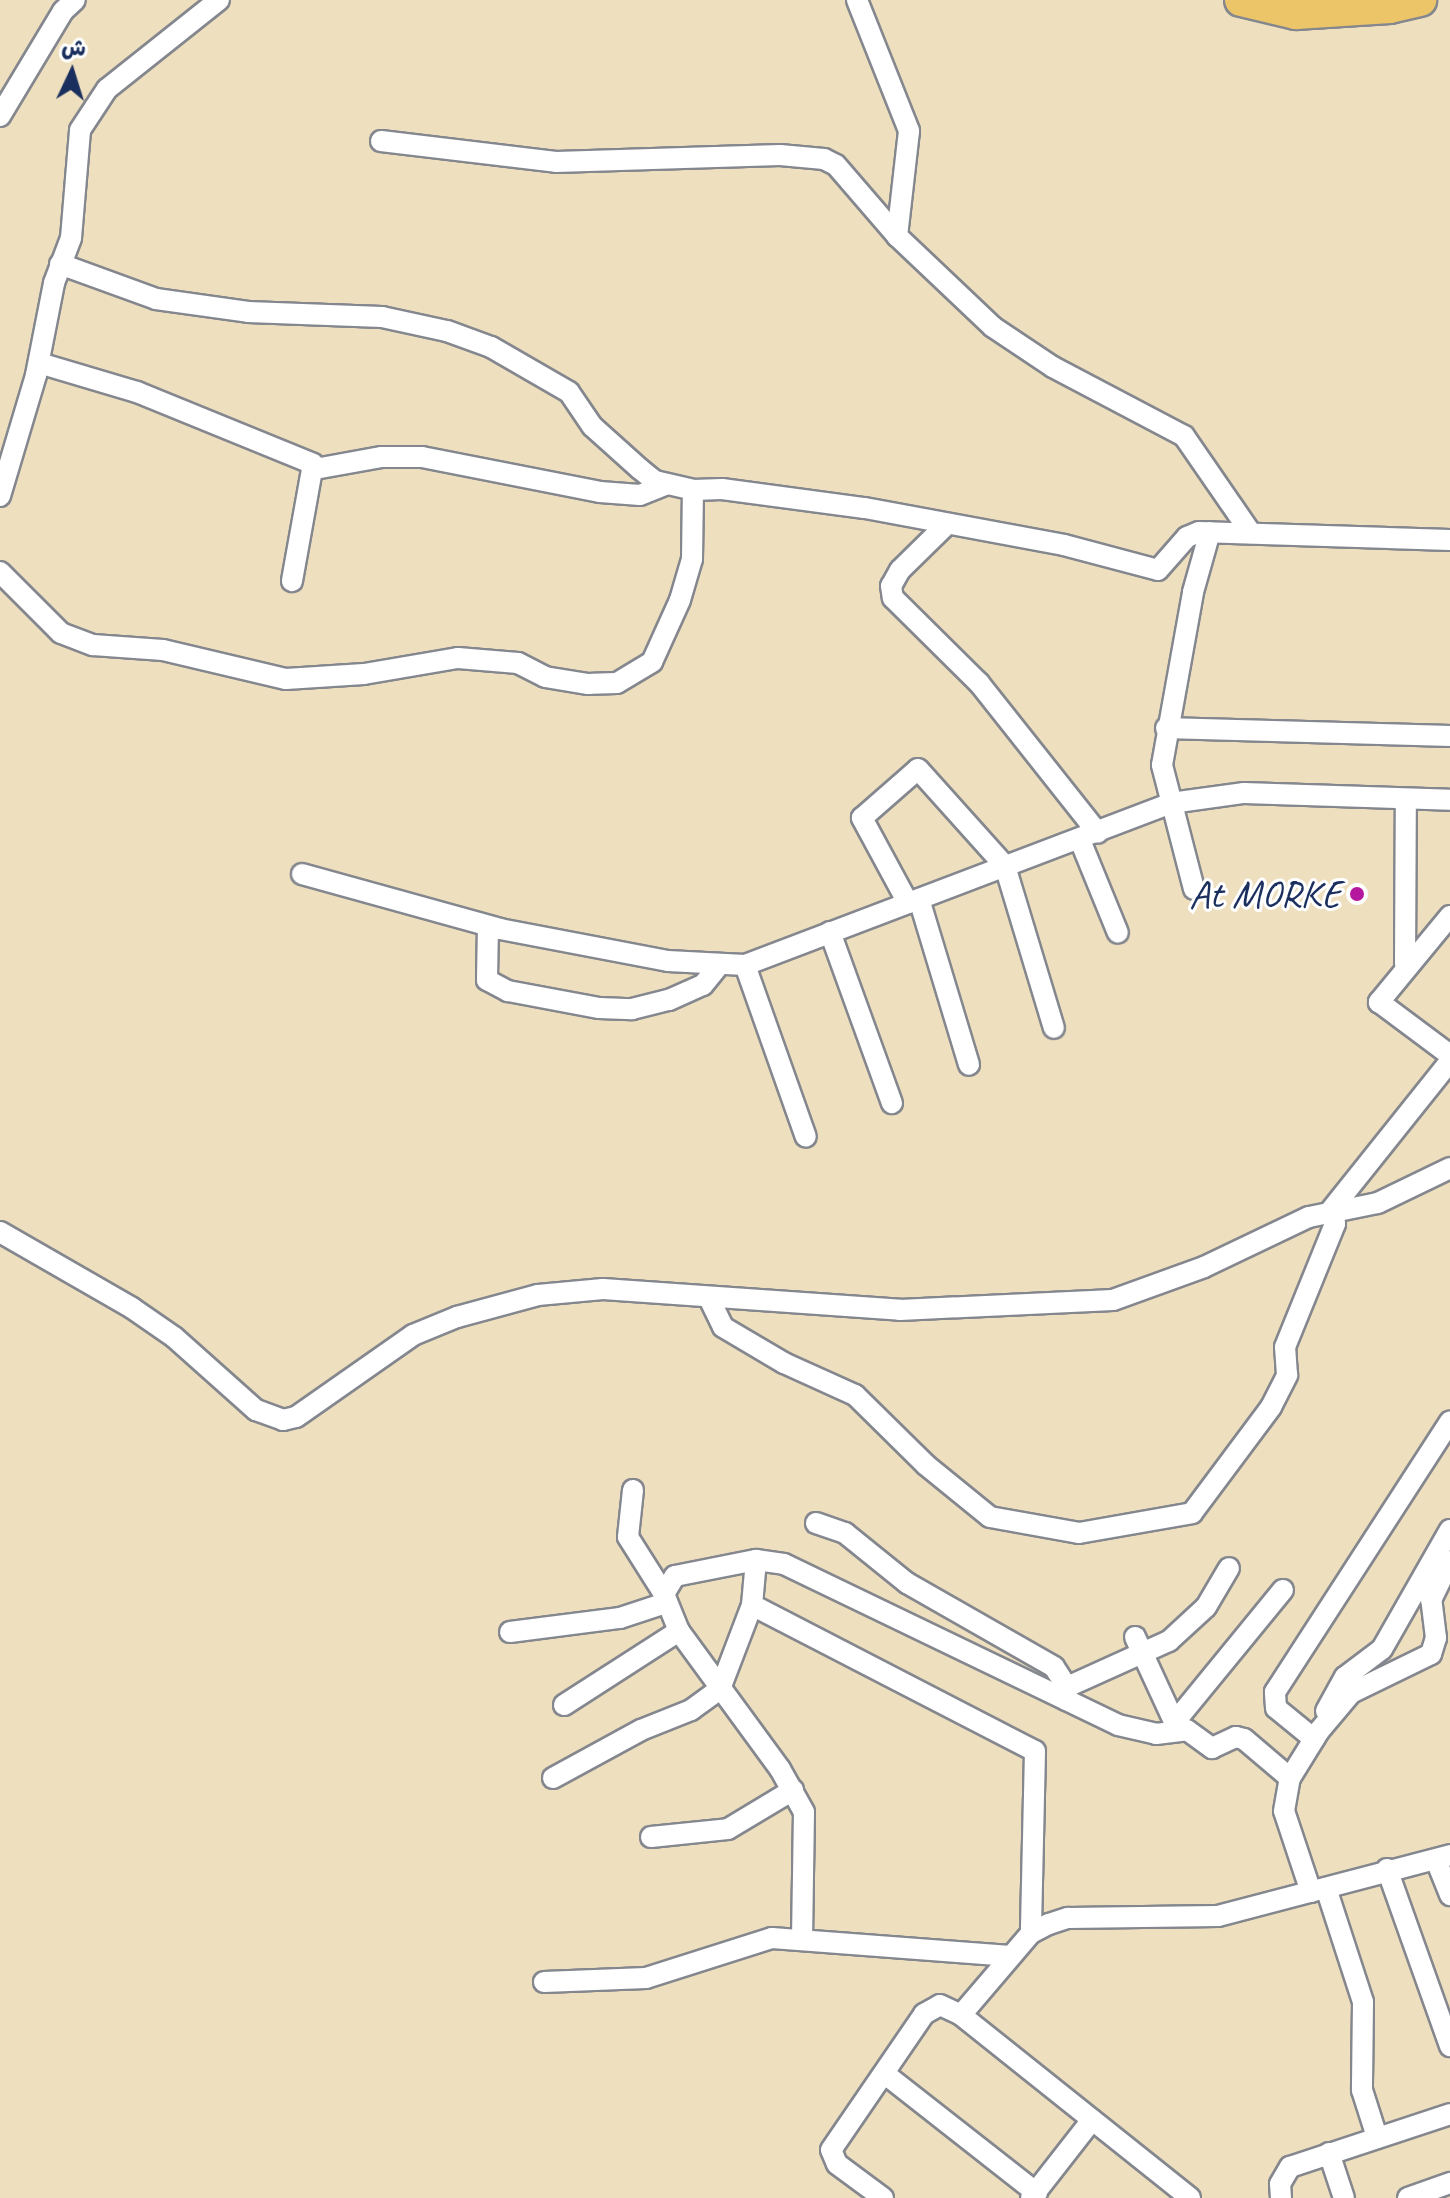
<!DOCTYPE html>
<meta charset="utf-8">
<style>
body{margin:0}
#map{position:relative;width:1450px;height:2198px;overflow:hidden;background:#eedfbe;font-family:Caveat,"Playpen Sans Arabic",sans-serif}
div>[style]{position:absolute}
.roads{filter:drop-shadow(2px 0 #84878e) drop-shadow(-2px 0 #84878e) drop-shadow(0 2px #84878e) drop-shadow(0 -2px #84878e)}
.minor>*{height:20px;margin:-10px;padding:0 10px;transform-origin:10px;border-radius:10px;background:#fff}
.trunk>*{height:32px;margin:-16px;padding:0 16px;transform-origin:16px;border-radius:16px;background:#edc569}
.dots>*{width:22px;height:22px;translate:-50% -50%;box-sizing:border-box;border:4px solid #fff;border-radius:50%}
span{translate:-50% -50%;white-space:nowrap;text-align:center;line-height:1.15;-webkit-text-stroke:6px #fff;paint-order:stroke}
.poi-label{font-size:40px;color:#1b2f5e}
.right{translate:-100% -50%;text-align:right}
.north{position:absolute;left:32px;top:32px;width:80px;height:80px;-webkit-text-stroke:6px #fff;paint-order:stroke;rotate:4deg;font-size:22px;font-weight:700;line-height:32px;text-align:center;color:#1b2f5e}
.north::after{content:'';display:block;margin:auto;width:28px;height:36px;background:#1b2f5e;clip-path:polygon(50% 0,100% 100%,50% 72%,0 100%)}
</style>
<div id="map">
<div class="roads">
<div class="minor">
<div style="left:857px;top:0;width:141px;rotate:68.3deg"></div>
<div style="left:909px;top:131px;width:106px;rotate:96.5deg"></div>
<div style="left:0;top:116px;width:122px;rotate:-59deg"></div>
<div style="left:63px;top:11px;width:16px;rotate:-43deg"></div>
<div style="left:381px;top:141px;width:176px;rotate:6.8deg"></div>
<div style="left:556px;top:162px;width:224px;rotate:-1.8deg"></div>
<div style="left:780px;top:155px;width:44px;rotate:5.2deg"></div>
<div style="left:824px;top:159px;width:13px;rotate:27deg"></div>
<div style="left:836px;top:165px;width:94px;rotate:49.3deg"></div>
<div style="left:897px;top:236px;width:132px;rotate:43.5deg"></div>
<div style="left:993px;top:327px;width:72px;rotate:33.7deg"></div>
<div style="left:1053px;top:367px;width:148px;rotate:27.8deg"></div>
<div style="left:1184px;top:436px;width:118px;rotate:55.4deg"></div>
<div style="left:60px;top:264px;width:102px;rotate:20deg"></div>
<div style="left:156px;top:299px;width:93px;rotate:8deg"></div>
<div style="left:248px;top:312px;width:134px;rotate:2.1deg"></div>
<div style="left:382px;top:317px;width:66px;rotate:12.2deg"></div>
<div style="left:447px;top:331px;width:47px;rotate:20deg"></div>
<div style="left:491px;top:347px;width:90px;rotate:30deg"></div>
<div style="left:569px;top:392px;width:41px;rotate:55.9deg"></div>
<div style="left:592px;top:426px;width:64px;rotate:41.9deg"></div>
<div style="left:640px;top:469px;width:19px;rotate:39deg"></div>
<div style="left:655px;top:481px;width:39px;rotate:13deg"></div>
<div style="left:693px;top:490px;width:29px;rotate:-2deg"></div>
<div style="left:722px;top:489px;width:144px;rotate:7.6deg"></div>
<div style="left:865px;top:508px;width:202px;rotate:10.5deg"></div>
<div style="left:1064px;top:545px;width:97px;rotate:14.9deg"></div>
<div style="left:1158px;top:570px;width:44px;rotate:-48.7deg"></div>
<div style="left:1187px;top:537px;width:13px;rotate:-23deg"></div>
<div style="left:1199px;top:532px;width:251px;rotate:1.8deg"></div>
<div style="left:39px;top:363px;width:102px;rotate:16.5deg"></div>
<div style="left:137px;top:392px;width:190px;rotate:22.2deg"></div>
<div style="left:313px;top:464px;width:119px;rotate:100.2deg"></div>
<div style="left:315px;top:469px;width:68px;rotate:-10.2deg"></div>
<div style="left:382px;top:457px;width:40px"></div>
<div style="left:422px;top:457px;width:181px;rotate:11.1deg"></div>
<div style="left:600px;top:492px;width:40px;rotate:4.3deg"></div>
<div style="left:640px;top:495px;width:29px;rotate:-22deg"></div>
<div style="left:0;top:496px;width:126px;rotate:-73.4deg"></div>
<div style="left:36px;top:375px;width:94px;rotate:-78.9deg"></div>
<div style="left:54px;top:283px;width:48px;rotate:-69.3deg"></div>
<div style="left:71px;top:238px;width:108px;rotate:-85.2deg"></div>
<div style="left:80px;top:130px;width:49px;rotate:-56.6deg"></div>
<div style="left:107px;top:89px;width:143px;rotate:-38.5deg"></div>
<div style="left:946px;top:525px;width:64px;rotate:135.6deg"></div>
<div style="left:900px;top:570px;width:18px;rotate:119deg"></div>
<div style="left:891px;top:586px;width:12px;rotate:81deg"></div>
<div style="left:893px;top:598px;width:121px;rotate:44.7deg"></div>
<div style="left:979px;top:683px;width:191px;rotate:51.6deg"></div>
<div style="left:0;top:572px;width:86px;rotate:45deg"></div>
<div style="left:61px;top:633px;width:34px;rotate:21deg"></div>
<div style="left:93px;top:645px;width:70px;rotate:4.1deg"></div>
<div style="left:163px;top:650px;width:126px;rotate:13.3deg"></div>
<div style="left:286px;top:679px;width:78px;rotate:-3.7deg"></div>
<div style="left:364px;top:674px;width:95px;rotate:-9.7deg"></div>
<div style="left:458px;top:658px;width:60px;rotate:4.8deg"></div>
<div style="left:518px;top:663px;width:30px;rotate:27deg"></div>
<div style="left:545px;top:677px;width:44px;rotate:9.2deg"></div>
<div style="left:588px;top:684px;width:29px;rotate:-2deg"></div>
<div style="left:617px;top:683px;width:41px;rotate:-31deg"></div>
<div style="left:652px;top:662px;width:68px;rotate:-65.7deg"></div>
<div style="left:680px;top:600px;width:43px;rotate:-73.7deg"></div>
<div style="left:692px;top:559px;width:69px;rotate:-89.2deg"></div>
<div style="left:1166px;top:728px;width:284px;rotate:1.6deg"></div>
<div style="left:1080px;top:840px;width:100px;rotate:67.8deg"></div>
<div style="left:302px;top:874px;width:205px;rotate:15.5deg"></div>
<div style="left:500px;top:929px;width:171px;rotate:10.8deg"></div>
<div style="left:668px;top:961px;width:77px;rotate:3deg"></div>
<div style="left:745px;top:965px;width:456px;rotate:-20.8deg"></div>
<div style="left:1171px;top:803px;width:74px;rotate:-7.8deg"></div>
<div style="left:1244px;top:793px;width:206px;rotate:1.9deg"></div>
<div style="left:1194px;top:889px;width:128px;rotate:-104.5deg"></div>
<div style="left:1162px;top:765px;width:176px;rotate:-79.8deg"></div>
<div style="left:1193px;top:592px;width:62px;rotate:-74.2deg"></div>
<div style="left:919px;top:899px;width:173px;rotate:73.2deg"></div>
<div style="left:908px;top:903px;width:97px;rotate:-118.4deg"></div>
<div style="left:862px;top:818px;width:74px;rotate:-41.2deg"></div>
<div style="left:918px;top:769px;width:130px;rotate:48.1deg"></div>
<div style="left:1005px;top:866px;width:169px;rotate:73.2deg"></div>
<div style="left:1450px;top:916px;width:112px;rotate:129.5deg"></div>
<div style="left:1379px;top:1002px;width:89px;rotate:36.7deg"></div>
<div style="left:488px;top:926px;width:54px;rotate:91.1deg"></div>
<div style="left:487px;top:980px;width:24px;rotate:28deg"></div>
<div style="left:508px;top:991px;width:93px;rotate:10.6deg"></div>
<div style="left:599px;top:1008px;width:33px;rotate:2deg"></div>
<div style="left:632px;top:1009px;width:38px;rotate:-14deg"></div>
<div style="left:669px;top:1000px;width:37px;rotate:-24deg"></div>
<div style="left:703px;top:985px;width:26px;rotate:-51deg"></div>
<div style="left:830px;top:932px;width:182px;rotate:70.1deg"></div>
<div style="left:1405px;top:964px;width:165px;rotate:-89.7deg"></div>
<div style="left:745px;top:965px;width:182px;rotate:70.5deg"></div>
<div style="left:0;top:1232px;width:152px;rotate:29.9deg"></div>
<div style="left:132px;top:1308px;width:51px;rotate:34.6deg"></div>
<div style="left:174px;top:1337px;width:110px;rotate:41.7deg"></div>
<div style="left:256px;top:1410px;width:29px;rotate:20deg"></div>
<div style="left:283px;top:1420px;width:13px;rotate:-13deg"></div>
<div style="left:296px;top:1417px;width:143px;rotate:-35deg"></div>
<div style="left:413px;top:1335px;width:48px;rotate:-22.2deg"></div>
<div style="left:457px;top:1317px;width:84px;rotate:-15.2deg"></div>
<div style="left:538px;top:1295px;width:65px;rotate:-5.3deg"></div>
<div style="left:603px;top:1289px;width:298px;rotate:4deg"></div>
<div style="left:900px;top:1310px;width:213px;rotate:-2.7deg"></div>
<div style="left:1113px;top:1300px;width:97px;rotate:-19.9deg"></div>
<div style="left:1204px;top:1267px;width:116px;rotate:-25.5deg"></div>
<div style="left:1309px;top:1217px;width:70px;rotate:-11.5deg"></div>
<div style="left:1378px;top:1203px;width:80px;rotate:-25.9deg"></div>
<div style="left:709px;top:1298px;width:32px;rotate:64deg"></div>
<div style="left:723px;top:1327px;width:71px;rotate:30.5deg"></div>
<div style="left:784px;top:1363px;width:78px;rotate:24.3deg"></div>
<div style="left:855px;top:1395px;width:100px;rotate:44.6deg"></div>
<div style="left:926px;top:1465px;width:82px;rotate:39.1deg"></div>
<div style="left:990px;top:1517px;width:90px;rotate:10.2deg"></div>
<div style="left:1079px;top:1533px;width:115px;rotate:-10deg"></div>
<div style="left:1192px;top:1513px;width:132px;rotate:-53.3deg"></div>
<div style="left:1271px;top:1407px;width:36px;rotate:-63deg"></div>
<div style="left:1287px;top:1375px;width:28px;rotate:-94deg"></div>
<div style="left:1285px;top:1347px;width:133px;rotate:-67.9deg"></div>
<div style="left:1335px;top:1224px;width:15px;rotate:-101deg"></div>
<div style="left:1332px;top:1209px;width:189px;rotate:-51.4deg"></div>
<div style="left:633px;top:1490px;width:47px;rotate:96.1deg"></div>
<div style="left:628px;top:1537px;width:67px;rotate:57.7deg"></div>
<div style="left:816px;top:1523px;width:31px;rotate:19deg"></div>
<div style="left:845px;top:1533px;width:80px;rotate:38.9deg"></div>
<div style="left:907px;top:1583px;width:169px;rotate:29.7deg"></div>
<div style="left:1054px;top:1667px;width:24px;rotate:57deg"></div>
<div style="left:1067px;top:1687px;width:13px;rotate:94deg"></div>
<div style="left:752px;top:1605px;width:45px;rotate:-84.9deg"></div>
<div style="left:510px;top:1632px;width:111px;rotate:-7.3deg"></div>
<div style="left:620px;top:1618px;width:48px;rotate:-18.1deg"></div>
<div style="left:1135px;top:1637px;width:102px;rotate:65.2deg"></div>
<div style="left:1067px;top:1687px;width:112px;rotate:-24.3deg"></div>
<div style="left:1169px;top:1641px;width:50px;rotate:-42.6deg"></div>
<div style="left:1206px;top:1607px;width:45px;rotate:-59.5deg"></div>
<div style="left:564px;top:1705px;width:137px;rotate:-32.8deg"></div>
<div style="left:1326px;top:1711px;width:39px;rotate:-61deg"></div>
<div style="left:1345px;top:1677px;width:46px;rotate:-37.1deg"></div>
<div style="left:1382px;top:1649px;width:137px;rotate:-60.3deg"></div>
<div style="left:1174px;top:1723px;width:172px;rotate:-50.7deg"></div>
<div style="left:1314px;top:1739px;width:49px;rotate:-140.8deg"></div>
<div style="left:1276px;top:1708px;width:16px;rotate:-94deg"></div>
<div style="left:1275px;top:1692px;width:322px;rotate:-57.1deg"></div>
<div style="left:553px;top:1778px;width:100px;rotate:-28.6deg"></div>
<div style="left:641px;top:1730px;width:54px;rotate:-21.8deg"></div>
<div style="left:691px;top:1710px;width:36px;rotate:-36deg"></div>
<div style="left:720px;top:1689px;width:90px;rotate:-69.1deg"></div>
<div style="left:752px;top:1605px;width:318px;rotate:27.3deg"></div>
<div style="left:1035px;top:1751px;width:182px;rotate:91.3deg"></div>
<div style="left:651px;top:1837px;width:77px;rotate:-5.9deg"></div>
<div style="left:728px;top:1829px;width:76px;rotate:-31deg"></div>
<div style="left:1436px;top:1860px;width:38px;rotate:68deg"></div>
<div style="left:1387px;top:1869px;width:188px;rotate:70.4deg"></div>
<div style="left:1326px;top:1888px;width:120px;rotate:72deg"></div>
<div style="left:1363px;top:2002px;width:88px;rotate:90.7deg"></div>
<div style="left:1362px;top:2090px;width:49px;rotate:72.3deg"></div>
<div style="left:1311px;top:1892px;width:85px;rotate:-108.4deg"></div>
<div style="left:1284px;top:1811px;width:34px;rotate:-80deg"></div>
<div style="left:1290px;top:1778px;width:55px;rotate:-58.3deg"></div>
<div style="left:1319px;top:1731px;width:50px;rotate:-49.9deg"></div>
<div style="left:1351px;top:1693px;width:89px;rotate:-26deg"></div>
<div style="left:1431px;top:1654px;width:17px;rotate:-73deg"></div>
<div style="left:1436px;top:1638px;width:38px;rotate:-97deg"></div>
<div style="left:1431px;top:1600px;width:43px;rotate:-64deg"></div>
<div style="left:802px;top:1939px;width:127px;rotate:-89.1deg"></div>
<div style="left:804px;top:1812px;width:49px;rotate:-119.2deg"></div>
<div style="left:780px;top:1769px;width:171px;rotate:-126.2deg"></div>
<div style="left:679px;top:1631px;width:40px;rotate:-112deg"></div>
<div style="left:664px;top:1594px;width:21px;rotate:-59deg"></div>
<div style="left:675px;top:1576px;width:83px;rotate:-11.2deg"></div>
<div style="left:756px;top:1560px;width:28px;rotate:8deg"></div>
<div style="left:784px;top:1564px;width:371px;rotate:25.7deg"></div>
<div style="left:1118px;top:1725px;width:39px;rotate:13deg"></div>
<div style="left:1156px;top:1734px;width:31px;rotate:-7deg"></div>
<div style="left:1187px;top:1730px;width:31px;rotate:36deg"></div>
<div style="left:1212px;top:1748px;width:26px;rotate:-25deg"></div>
<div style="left:1236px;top:1737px;width:8px;rotate:14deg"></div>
<div style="left:1244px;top:1739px;width:60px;rotate:40.3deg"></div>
<div style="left:544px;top:1982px;width:102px;rotate:-2.2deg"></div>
<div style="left:646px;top:1978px;width:132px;rotate:-17.6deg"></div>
<div style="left:772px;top:1938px;width:239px;rotate:4.3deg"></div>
<div style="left:961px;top:2015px;width:108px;rotate:-49.5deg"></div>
<div style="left:1031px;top:1933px;width:20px;rotate:-27deg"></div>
<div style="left:1049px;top:1924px;width:20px;rotate:-18deg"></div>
<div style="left:1068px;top:1918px;width:150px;rotate:-0.8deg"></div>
<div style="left:1218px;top:1916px;width:240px;rotate:-14.7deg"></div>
<div style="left:885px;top:2074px;width:193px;rotate:38.1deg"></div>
<div style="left:1329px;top:2153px;width:47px;rotate:71.6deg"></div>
<div style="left:883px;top:2198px;width:57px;rotate:-143.5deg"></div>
<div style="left:837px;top:2164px;width:15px;rotate:-113deg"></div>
<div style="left:831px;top:2150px;width:165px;rotate:-55.6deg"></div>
<div style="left:924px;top:2014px;width:18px;rotate:-29deg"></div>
<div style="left:940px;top:2005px;width:23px;rotate:25deg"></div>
<div style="left:961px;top:2015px;width:293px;rotate:38.6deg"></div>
<div style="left:1031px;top:2198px;width:99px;rotate:-52deg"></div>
<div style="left:1281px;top:2198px;width:14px;rotate:-94deg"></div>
<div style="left:1280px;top:2184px;width:20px;rotate:-60deg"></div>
<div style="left:1290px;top:2167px;width:169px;rotate:-18.3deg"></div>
<div style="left:1408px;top:2198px;width:45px;rotate:-19.7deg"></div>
</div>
<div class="trunk">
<div style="left:1241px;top:0;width:57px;rotate:13.3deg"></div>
<div style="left:1296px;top:13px;width:94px;rotate:-3.7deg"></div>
<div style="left:1390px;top:7px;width:31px;rotate:-13deg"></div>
</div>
</div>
<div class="dots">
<div style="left:1357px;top:894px;background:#b5179e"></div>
</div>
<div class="poi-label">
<span class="right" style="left:1341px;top:894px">At MORKE</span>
</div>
<div class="north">ش</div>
</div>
